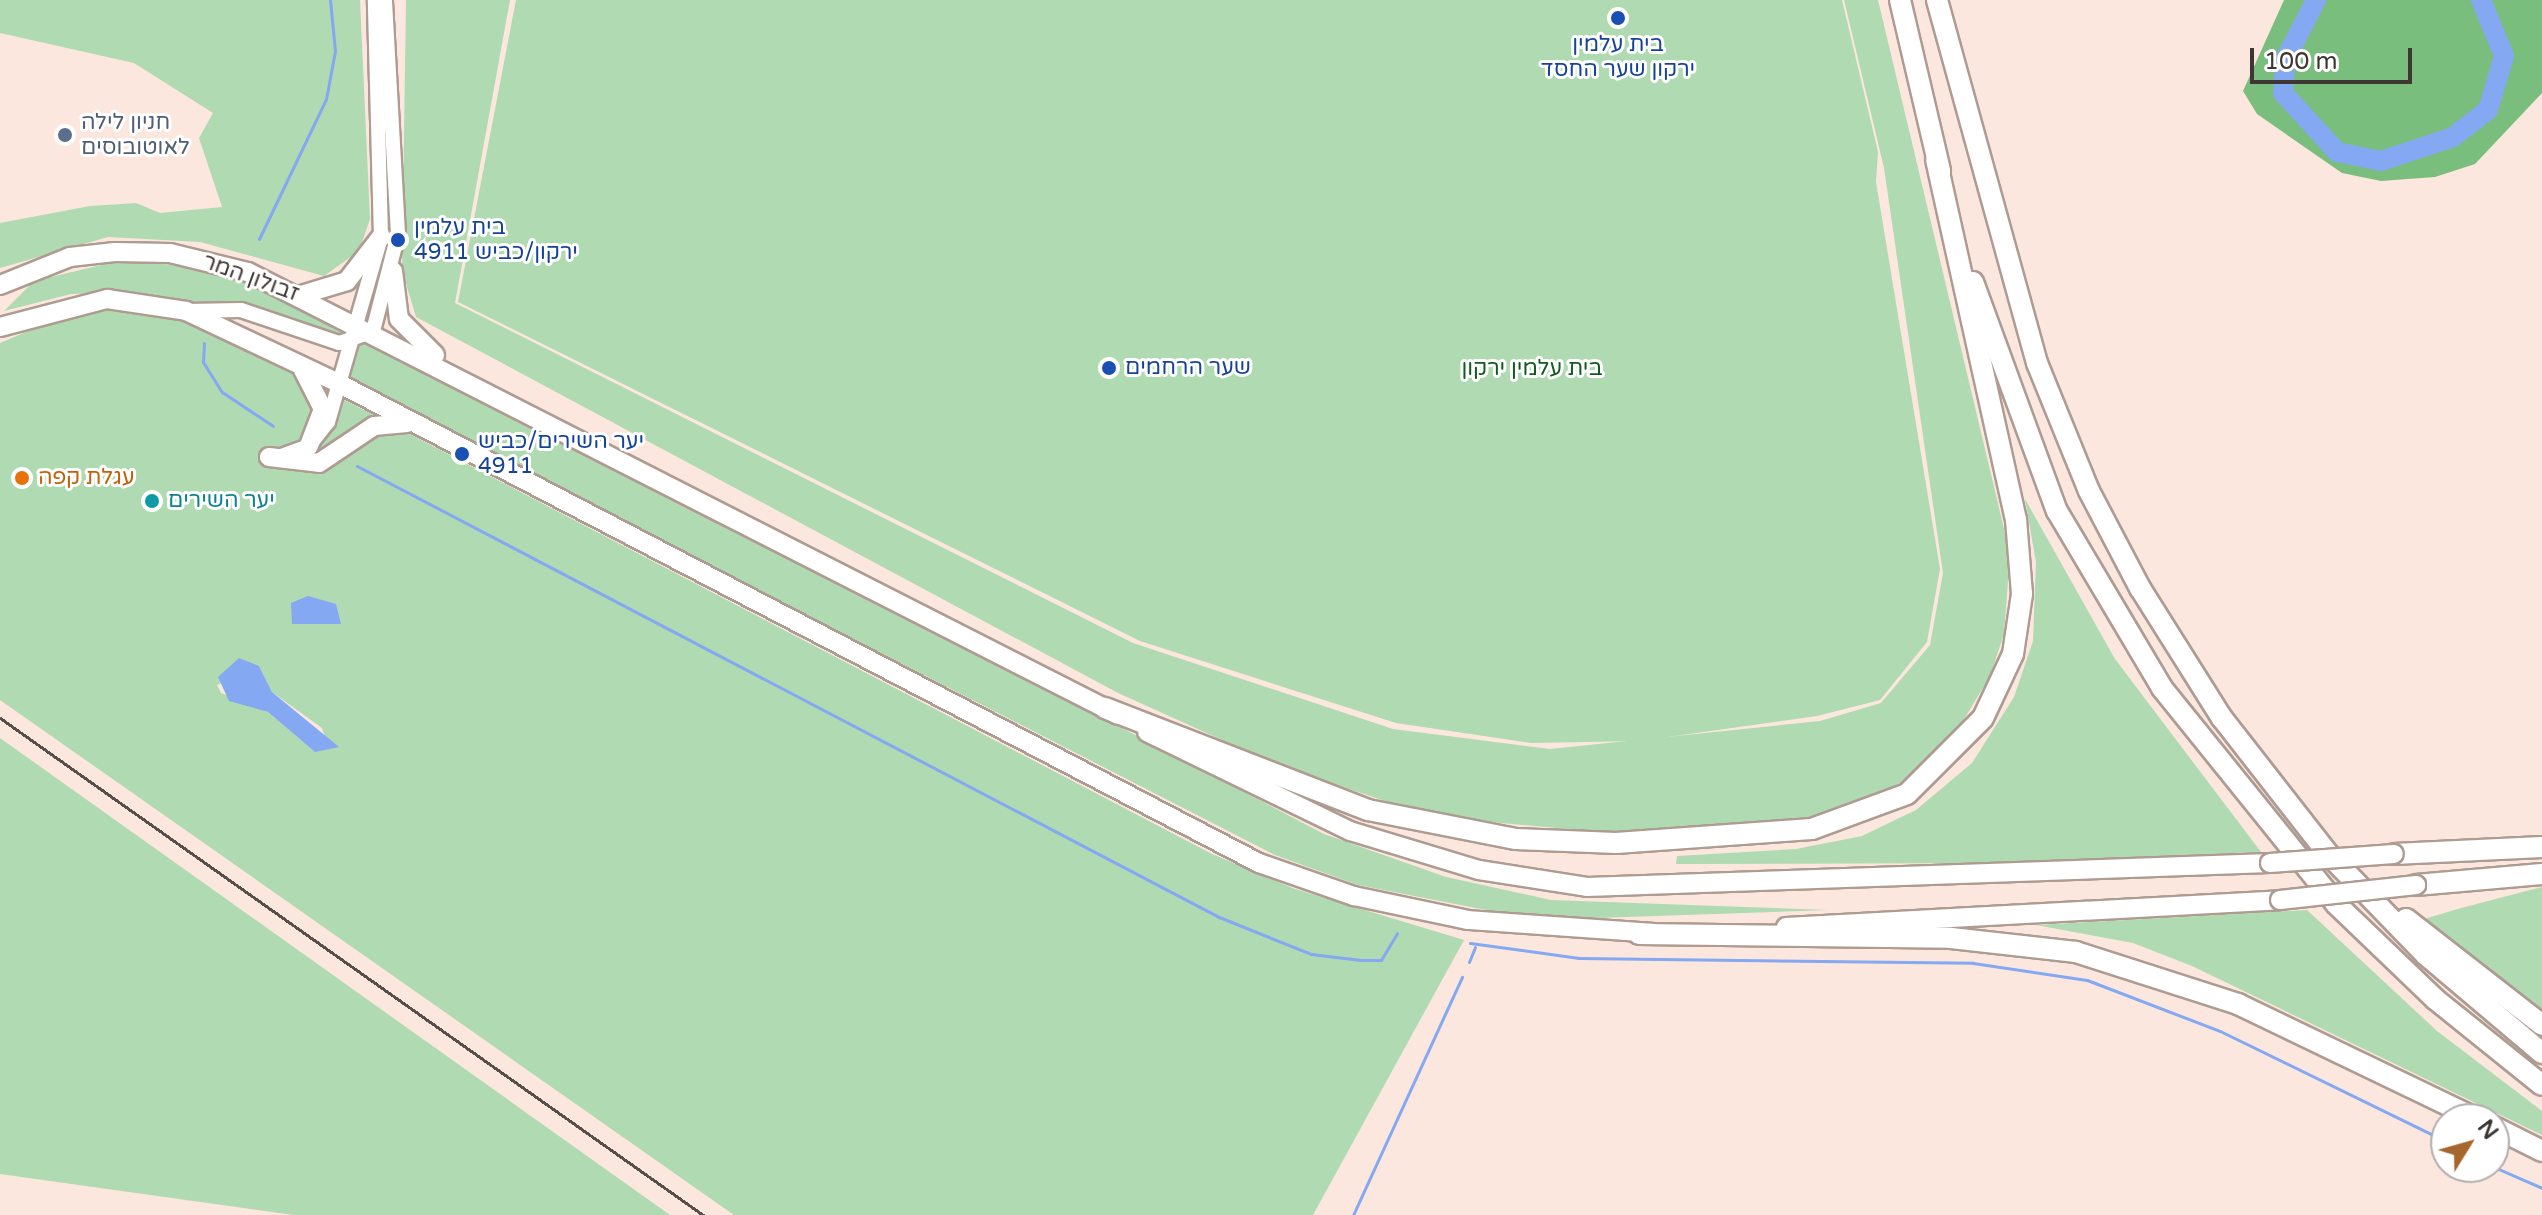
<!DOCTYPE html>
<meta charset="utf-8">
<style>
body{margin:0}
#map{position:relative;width:2542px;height:1215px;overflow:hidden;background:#fbe7dd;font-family:"Varela Round","Noto Sans Hebrew",sans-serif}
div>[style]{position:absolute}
.green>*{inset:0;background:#b0dab1}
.forest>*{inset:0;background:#7abe7e}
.water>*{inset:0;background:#84a8f1}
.stream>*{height:3px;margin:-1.5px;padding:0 1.5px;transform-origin:1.5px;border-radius:1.5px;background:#84a8f1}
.river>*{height:20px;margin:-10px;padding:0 10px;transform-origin:10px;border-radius:10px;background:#84a8f1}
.roads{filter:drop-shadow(2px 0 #ae9b91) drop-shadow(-2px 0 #ae9b91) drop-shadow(0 2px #ae9b91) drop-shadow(0 -2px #ae9b91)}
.minor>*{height:14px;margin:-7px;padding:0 7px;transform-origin:7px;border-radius:7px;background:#fff}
.major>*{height:18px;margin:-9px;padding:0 9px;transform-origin:9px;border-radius:9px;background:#fff}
.highway>*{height:20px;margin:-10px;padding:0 10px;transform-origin:10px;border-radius:10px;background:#fff}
.rail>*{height:3px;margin:-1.5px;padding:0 1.5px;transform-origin:1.5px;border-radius:1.5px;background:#584f4a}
.bridges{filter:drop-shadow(2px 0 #ae9b91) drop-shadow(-2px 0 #ae9b91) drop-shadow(0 2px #ae9b91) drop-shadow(0 -2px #ae9b91)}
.major-bridge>*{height:18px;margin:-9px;padding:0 9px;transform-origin:9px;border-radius:9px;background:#fff}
.dots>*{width:22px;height:22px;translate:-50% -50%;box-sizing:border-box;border:4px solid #fff;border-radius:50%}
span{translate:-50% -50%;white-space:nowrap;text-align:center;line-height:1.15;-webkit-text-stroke:6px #fff;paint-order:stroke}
.transit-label{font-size:22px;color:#164399}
.left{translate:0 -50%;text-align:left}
.service-label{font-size:22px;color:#4e5e75}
.street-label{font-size:22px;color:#3e3632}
.park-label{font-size:22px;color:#125b1f}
.food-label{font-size:22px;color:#c56008}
.culture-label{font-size:22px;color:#0d838f}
.north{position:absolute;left:2430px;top:1103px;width:80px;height:80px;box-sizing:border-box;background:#fff;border:2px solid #b2afad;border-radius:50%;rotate:53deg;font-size:22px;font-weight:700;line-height:32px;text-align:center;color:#3e3632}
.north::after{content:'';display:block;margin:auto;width:28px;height:36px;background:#a6672e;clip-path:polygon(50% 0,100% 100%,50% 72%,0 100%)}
.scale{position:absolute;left:2250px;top:48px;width:162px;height:36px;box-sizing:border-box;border:4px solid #3e3632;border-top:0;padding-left:10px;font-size:24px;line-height:28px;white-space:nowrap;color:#3e3632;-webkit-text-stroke:6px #fff;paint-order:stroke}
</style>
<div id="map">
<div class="green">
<div style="clip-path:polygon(0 0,360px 0,370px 219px,359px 251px,324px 276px,200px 242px,108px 237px,0 268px,0 223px,90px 206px,136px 203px,160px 213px,222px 207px,199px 138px,213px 113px,134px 63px,0 33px)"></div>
<div style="clip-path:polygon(406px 0,510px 0,455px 303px,1133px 643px,1393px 729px,1550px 749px,1820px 721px,1881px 703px,1930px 645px,1943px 573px,1884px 168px,1844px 0,1878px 0,2010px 554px,2004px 634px,1990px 676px,1957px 731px,1913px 776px,1851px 808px,1795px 820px,1612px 833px,1490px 822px,1391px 803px,1280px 766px,1118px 693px,416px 317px,402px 270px)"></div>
<div style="clip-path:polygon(516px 0,1842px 0,1878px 152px,1876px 182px,1940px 569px,1927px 642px,1880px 700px,1817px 716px,1639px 741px,1531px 743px,1396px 723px,1140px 641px,458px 302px)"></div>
<div style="clip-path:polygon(131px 258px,239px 277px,352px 325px,350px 337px,139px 293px,71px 294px,4px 311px,34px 281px)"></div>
<div style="clip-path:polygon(evenodd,107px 310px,152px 312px,207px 328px,1212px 854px,1295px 889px,1464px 940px,1313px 1215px,734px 1215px,0 700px,0 343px,64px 316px,107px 310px,259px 666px,272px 692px,322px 728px,328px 747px,314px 751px,268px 712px,221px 693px,217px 685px,259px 666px)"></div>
<div style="clip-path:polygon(375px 336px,1324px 834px,1446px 877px,1551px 900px,1828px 910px,1538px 920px,1358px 885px,1275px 855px,346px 379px,357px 347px)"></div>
<div style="clip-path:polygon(2025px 499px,2115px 659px,2261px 852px,1988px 863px,1676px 864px,1677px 856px,1796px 849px,1862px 836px,1916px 810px,1972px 763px,2014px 697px,2033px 641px,2036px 562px)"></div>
<div style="clip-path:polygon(0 738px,670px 1215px,294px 1215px,0 1174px)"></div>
<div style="clip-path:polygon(2542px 887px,2542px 1011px,2421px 920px,2461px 908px)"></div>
<div style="clip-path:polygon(2307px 910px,2437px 1031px,2542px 1111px,2542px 1135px,2192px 966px,2133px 943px,2036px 925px)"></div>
</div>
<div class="forest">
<div style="clip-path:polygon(2284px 0,2542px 0,2542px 93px,2475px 164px,2435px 177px,2381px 181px,2342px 173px,2257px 114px,2243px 91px)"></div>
</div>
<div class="water">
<div style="clip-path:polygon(308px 596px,336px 604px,341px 624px,292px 624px,291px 603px)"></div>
<div style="clip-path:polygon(239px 658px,259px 666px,272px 692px,339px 747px,315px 752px,268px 712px,229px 701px,218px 677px)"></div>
</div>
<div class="stream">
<div style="left:259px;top:239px;width:155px;rotate:-64.4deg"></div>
<div style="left:326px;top:99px;width:49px;rotate:-79.4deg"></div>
<div style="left:335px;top:51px;width:51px;rotate:-95.6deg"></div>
<div style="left:204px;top:343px;width:19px;rotate:93deg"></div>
<div style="left:203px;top:362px;width:36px;rotate:58deg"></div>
<div style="left:222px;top:392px;width:61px;rotate:33.7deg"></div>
<div style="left:357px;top:466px;width:973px;rotate:27.62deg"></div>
<div style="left:1219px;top:917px;width:99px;rotate:21.9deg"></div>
<div style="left:1311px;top:954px;width:50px;rotate:6.8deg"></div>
<div style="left:1361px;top:960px;width:20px"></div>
<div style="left:1381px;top:960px;width:31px;rotate:-59deg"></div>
<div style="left:1470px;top:943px;width:110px;rotate:7.8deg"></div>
<div style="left:1579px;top:958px;width:394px;rotate:0.7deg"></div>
<div style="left:1973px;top:963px;width:115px;rotate:8.5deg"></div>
<div style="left:2087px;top:980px;width:142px;rotate:21deg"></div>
<div style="left:2220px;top:1031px;width:251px;rotate:26deg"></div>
<div style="left:1469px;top:962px;width:16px;rotate:-68deg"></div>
<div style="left:2494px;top:1167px;width:52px;rotate:23.6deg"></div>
<div style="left:1353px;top:1215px;width:262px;rotate:-65.4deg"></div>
</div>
<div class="river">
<div style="left:2316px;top:0;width:68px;rotate:117.3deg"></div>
<div style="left:2285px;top:60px;width:33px;rotate:93deg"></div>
<div style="left:2283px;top:93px;width:80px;rotate:47.5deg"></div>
<div style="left:2337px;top:152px;width:45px;rotate:11.6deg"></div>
<div style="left:2381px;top:161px;width:76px;rotate:-18.4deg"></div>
<div style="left:2453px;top:137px;width:44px;rotate:-37.6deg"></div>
<div style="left:2488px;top:110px;width:56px;rotate:-73.5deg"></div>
<div style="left:2504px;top:56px;width:61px;rotate:-112.3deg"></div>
</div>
<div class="roads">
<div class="minor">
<div style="left:187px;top:311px;width:54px;rotate:-1.1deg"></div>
<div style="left:241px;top:310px;width:103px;rotate:18.6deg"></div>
<div style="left:339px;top:343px;width:36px;rotate:-19deg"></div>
<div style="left:373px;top:331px;width:100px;rotate:-75.5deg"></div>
<div style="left:398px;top:234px;width:234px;rotate:-93.2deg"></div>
<div style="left:281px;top:456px;width:30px;rotate:-20deg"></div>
<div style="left:309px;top:446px;width:31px;rotate:-52deg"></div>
<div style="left:328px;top:422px;width:192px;rotate:-74deg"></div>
<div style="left:381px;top:237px;width:237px;rotate:-91.5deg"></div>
</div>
<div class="major">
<div style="left:393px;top:271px;width:48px;rotate:82.9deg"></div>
<div style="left:399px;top:319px;width:51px;rotate:45deg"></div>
<div style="left:0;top:285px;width:75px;rotate:-21.8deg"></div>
<div style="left:70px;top:257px;width:45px;rotate:-6.3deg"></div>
<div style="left:115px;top:252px;width:55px;rotate:1deg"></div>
<div style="left:170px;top:253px;width:80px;rotate:13.7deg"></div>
<div style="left:248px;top:272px;width:976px;rotate:26.98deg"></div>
<div style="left:301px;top:295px;width:48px;rotate:-16.9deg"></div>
<div style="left:347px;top:281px;width:56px;rotate:-52.3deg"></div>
<div style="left:0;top:327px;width:111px;rotate:-14.7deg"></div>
<div style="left:107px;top:299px;width:80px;rotate:8.6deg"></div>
<div style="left:186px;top:311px;width:168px;rotate:25.3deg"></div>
<div style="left:338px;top:383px;width:1039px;rotate:27.53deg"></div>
<div style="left:1259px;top:863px;width:101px;rotate:19.2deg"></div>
<div style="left:1354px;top:896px;width:116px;rotate:11.9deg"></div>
<div style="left:1468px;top:920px;width:185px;rotate:4deg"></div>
<div style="left:303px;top:370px;width:44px;rotate:62.9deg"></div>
<div style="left:323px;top:409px;width:40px;rotate:111deg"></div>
<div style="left:269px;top:457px;width:50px;rotate:6.8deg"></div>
<div style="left:319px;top:463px;width:66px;rotate:-33.9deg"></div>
<div style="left:374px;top:426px;width:33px;rotate:-5deg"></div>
<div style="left:1147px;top:732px;width:226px;rotate:26deg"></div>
<div style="left:1350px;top:831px;width:135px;rotate:16.8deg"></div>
<div style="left:1479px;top:870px;width:109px;rotate:8.9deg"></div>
<div style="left:1587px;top:887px;width:683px;rotate:-2.01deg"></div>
<div style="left:1786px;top:927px;width:495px;rotate:-3.1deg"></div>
</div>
<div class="highway">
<div style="left:1900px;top:0;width:176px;rotate:76.8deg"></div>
<div style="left:1937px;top:0;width:377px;rotate:74.6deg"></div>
<div style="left:2037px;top:363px;width:138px;rotate:67.9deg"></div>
<div style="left:2089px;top:491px;width:110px;rotate:62.3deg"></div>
<div style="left:2140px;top:588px;width:154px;rotate:57.8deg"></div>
<div style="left:2222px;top:718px;width:175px;rotate:52deg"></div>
<div style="left:2330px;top:856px;width:138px;rotate:45.9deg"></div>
<div style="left:2426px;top:955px;width:152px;rotate:40.2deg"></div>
<div style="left:1973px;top:282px;width:244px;rotate:69.9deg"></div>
<div style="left:2057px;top:511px;width:206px;rotate:59.3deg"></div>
<div style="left:2162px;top:688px;width:277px;rotate:51.1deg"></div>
<div style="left:2336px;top:904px;width:137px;rotate:43.8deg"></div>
<div style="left:2435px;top:999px;width:137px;rotate:38.8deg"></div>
<div style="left:1105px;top:708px;width:282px;rotate:21.2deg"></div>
<div style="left:1368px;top:810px;width:151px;rotate:11.1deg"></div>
<div style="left:1516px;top:839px;width:100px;rotate:2.3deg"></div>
<div style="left:1616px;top:843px;width:196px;rotate:-4.1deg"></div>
<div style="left:1812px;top:829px;width:101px;rotate:-20.2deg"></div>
<div style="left:1907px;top:794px;width:107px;rotate:-45deg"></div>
<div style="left:1983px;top:718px;width:71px;rotate:-64.9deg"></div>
<div style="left:2013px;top:654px;width:61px;rotate:-81.5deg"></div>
<div style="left:2022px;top:594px;width:74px;rotate:-94.6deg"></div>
<div style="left:2016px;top:520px;width:369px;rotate:-102.5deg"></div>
<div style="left:2394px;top:854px;width:148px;rotate:-2.7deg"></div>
<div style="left:2416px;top:885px;width:126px;rotate:-5deg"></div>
<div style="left:2406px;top:919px;width:172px;rotate:37.9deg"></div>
<div style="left:1639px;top:934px;width:312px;rotate:0.7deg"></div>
<div style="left:1951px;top:938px;width:126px;rotate:6.4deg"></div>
<div style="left:2076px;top:952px;width:170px;rotate:17.8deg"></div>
<div style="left:2238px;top:1004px;width:265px;rotate:25.7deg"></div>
<div style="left:2494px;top:1127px;width:54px;rotate:26.6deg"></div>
</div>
</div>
<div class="rail">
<div style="left:0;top:718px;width:861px;rotate:35.26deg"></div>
</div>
<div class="bridges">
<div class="major-bridge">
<div style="left:2270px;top:863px;width:124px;rotate:-4.2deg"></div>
<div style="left:2280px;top:900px;width:137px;rotate:-6.3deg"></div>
</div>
</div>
<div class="dots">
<div style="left:1618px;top:18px;background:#1a4fb4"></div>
<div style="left:65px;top:135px;background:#5c6f8a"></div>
<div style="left:398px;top:240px;background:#1a4fb4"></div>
<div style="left:1109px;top:368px;background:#1a4fb4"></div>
<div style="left:462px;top:454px;background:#1a4fb4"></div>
<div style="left:22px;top:478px;background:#e8710a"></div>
<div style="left:152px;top:501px;background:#0f9aa8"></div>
</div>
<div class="transit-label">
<span style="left:1618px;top:57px">בית עלמין<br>ירקון שער החסד</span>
<span class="left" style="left:414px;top:240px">בית עלמין<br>ירקון/כביש 4911</span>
<span class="left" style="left:1125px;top:368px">שער הרחמים</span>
<span class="left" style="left:478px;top:454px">יער השירים/כביש<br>4911</span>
</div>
<div class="service-label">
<span class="left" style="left:81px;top:135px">חניון לילה<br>לאוטובוסים</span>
</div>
<div class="street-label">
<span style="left:251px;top:278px;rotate:20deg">זבולון המר</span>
</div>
<div class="park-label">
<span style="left:1532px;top:369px">בית עלמין ירקון</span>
</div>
<div class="food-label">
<span class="left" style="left:38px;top:478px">עגלת קפה</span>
</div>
<div class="culture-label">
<span class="left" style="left:168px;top:501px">יער השירים</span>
</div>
<div class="north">N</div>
<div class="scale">100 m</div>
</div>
